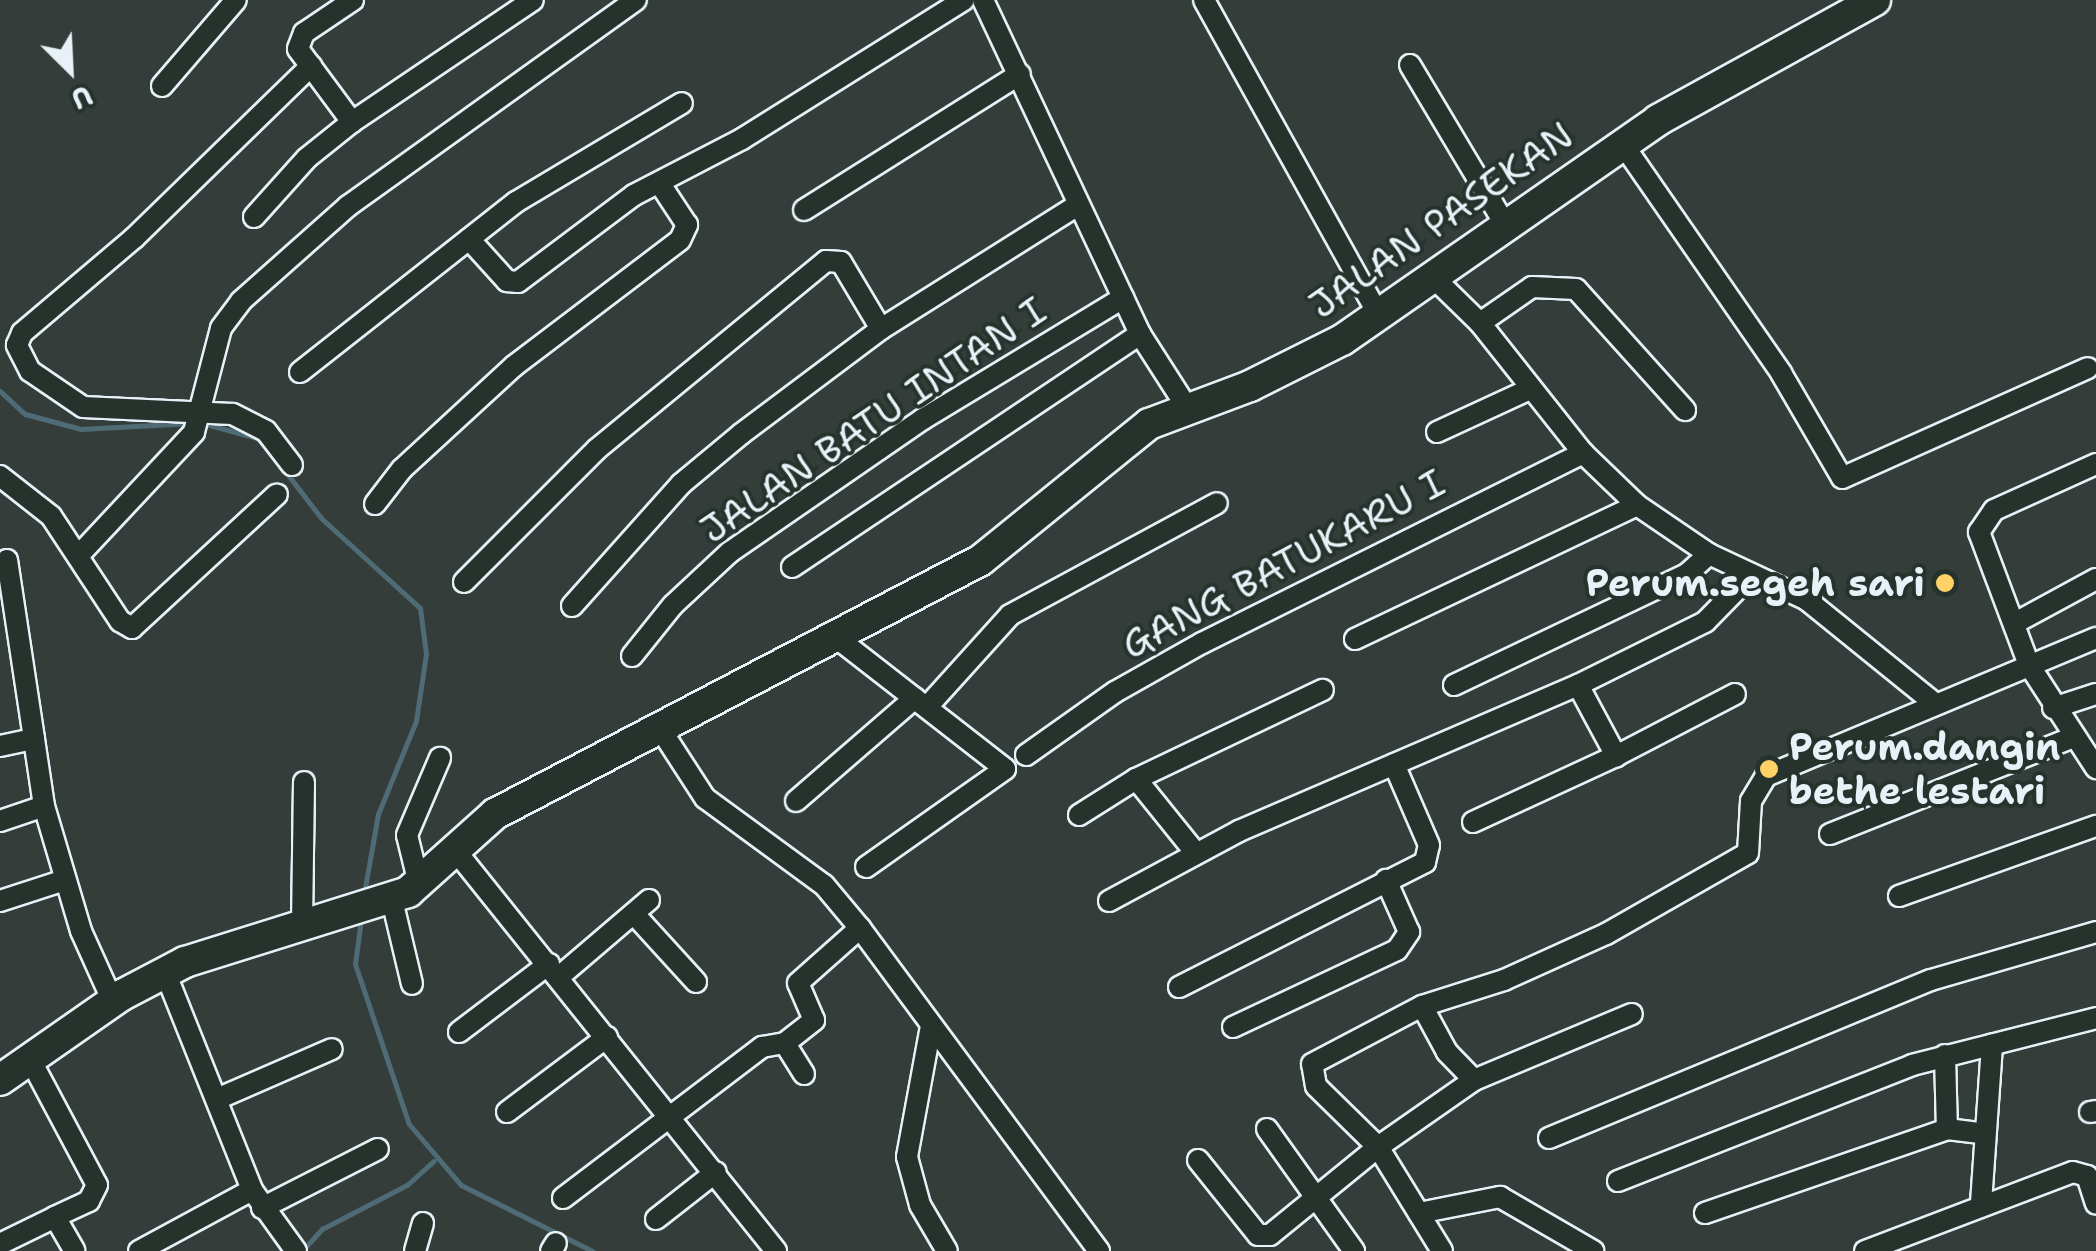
<!DOCTYPE html>
<style>
body{margin:0}
#map{position:relative;width:2096px;height:1251px;overflow:hidden;background:#343d3a;font-family:"Shantell Sans",sans-serif}
div>[style]{position:absolute}
.stream>*{height:5px;margin:-2.5px;padding:0 2.5px;transform-origin:2.5px;border-radius:2.5px;background:#4f6b75}
.roads{filter:drop-shadow(2px 0 #e8f1f8) drop-shadow(-2px 0 #e8f1f8) drop-shadow(0 2px #e8f1f8) drop-shadow(0 -2px #e8f1f8)}
.street>*{height:20px;margin:-10px;padding:0 10px;transform-origin:10px;border-radius:10px;background:#26332d}
.secondary>*{height:30px;margin:-15px;padding:0 15px;transform-origin:15px;border-radius:15px;background:#26332d}
.dots>*{width:28px;height:28px;translate:-50% -50%;box-sizing:border-box;border:5px solid #26332d;border-radius:50%}
span{translate:-50% -50%;white-space:nowrap;text-align:center;line-height:1.15;-webkit-text-stroke:8px #26332d;paint-order:stroke}
.street-label{font-size:38px;color:#e8f1f8}
.poi-label{font-size:38px;color:#e8f1f8;font-weight:700}
.right{translate:-100% -50%;text-align:right}
.left{translate:0 -50%;text-align:left}
.north{position:absolute;left:20px;top:20px;width:100px;height:100px;-webkit-text-stroke:8px #26332d;paint-order:stroke;rotate:156deg;font-size:28px;font-weight:700;line-height:40px;text-align:center;color:#e8f1f8}
.north::after{content:'';display:block;margin:auto;width:35px;height:45px;background:#e8f1f8;clip-path:polygon(50% 0,100% 100%,50% 72%,0 100%)}
</style>
<div id="map">
<div class="stream">
<div style="left:0;top:391px;width:34px;rotate:43deg"></div>
<div style="left:25px;top:414px;width:58px;rotate:15deg"></div>
<div style="left:81px;top:429px;width:110px;rotate:-3.1deg"></div>
<div style="left:202px;top:423px;width:57px;rotate:15.3deg"></div>
<div style="left:257px;top:438px;width:17px;rotate:45deg"></div>
<div style="left:285px;top:471px;width:59px;rotate:52.5deg"></div>
<div style="left:321px;top:518px;width:134px;rotate:42.3deg"></div>
<div style="left:420px;top:608px;width:46px;rotate:82.6deg"></div>
<div style="left:426px;top:654px;width:68px;rotate:98.5deg"></div>
<div style="left:416px;top:721px;width:100px;rotate:112.2deg"></div>
<div style="left:378px;top:814px;width:80px;rotate:100deg"></div>
<div style="left:361px;top:919px;width:45px;rotate:97.6deg"></div>
<div style="left:355px;top:964px;width:169px;rotate:71.4deg"></div>
<div style="left:409px;top:1124px;width:80px;rotate:49.6deg"></div>
<div style="left:461px;top:1185px;width:147px;rotate:26.7deg"></div>
<div style="left:302px;top:1251px;width:30px;rotate:-48deg"></div>
<div style="left:322px;top:1229px;width:96px;rotate:-27.4deg"></div>
<div style="left:407px;top:1185px;width:36px;rotate:-42deg"></div>
</div>
<div class="roads">
<div class="street">
<div style="left:353px;top:0;width:59px;rotate:146deg"></div>
<div style="left:304px;top:33px;width:17px;rotate:111deg"></div>
<div style="left:298px;top:49px;width:91px;rotate:53.5deg"></div>
<div style="left:352px;top:122px;width:218px;rotate:-34deg"></div>
<div style="left:983px;top:0;width:369px;rotate:64.8deg"></div>
<div style="left:1140px;top:334px;width:89px;rotate:57.4deg"></div>
<div style="left:1204px;top:0;width:363px;rotate:61deg"></div>
<div style="left:1410px;top:65px;width:190px;rotate:59.2deg"></div>
<div style="left:162px;top:86px;width:113px;rotate:-49.3deg"></div>
<div style="left:1622px;top:143px;width:280px;rotate:55.3deg"></div>
<div style="left:1781px;top:373px;width:121px;rotate:59.8deg"></div>
<div style="left:1842px;top:478px;width:269px;rotate:-24.1deg"></div>
<div style="left:804px;top:210px;width:255px;rotate:-32.2deg"></div>
<div style="left:254px;top:217px;width:79px;rotate:-48.1deg"></div>
<div style="left:307px;top:158px;width:58px;rotate:-38.7deg"></div>
<div style="left:469px;top:239px;width:57px;rotate:47.9deg"></div>
<div style="left:507px;top:281px;width:11px;rotate:5deg"></div>
<div style="left:518px;top:282px;width:145px;rotate:-36.9deg"></div>
<div style="left:634px;top:195px;width:122px;rotate:-27.4deg"></div>
<div style="left:742px;top:139px;width:262px;rotate:-32.1deg"></div>
<div style="left:1436px;top:280px;width:62px;rotate:44.3deg"></div>
<div style="left:1480px;top:323px;width:166px;rotate:51.6deg"></div>
<div style="left:1583px;top:453px;width:75px;rotate:43.9deg"></div>
<div style="left:1637px;top:505px;width:87px;rotate:34.2deg"></div>
<div style="left:1709px;top:554px;width:108px;rotate:25.1deg"></div>
<div style="left:1807px;top:600px;width:162px;rotate:39deg"></div>
<div style="left:1480px;top:323px;width:63px;rotate:-34.7deg"></div>
<div style="left:1532px;top:287px;width:44px;rotate:2.6deg"></div>
<div style="left:1576px;top:289px;width:163px;rotate:48deg"></div>
<div style="left:300px;top:372px;width:275px;rotate:-38.2deg"></div>
<div style="left:516px;top:202px;width:193px;rotate:-30.8deg"></div>
<div style="left:1437px;top:432px;width:102px;rotate:-24.8deg"></div>
<div style="left:2096px;top:464px;width:112px;rotate:155.7deg"></div>
<div style="left:1994px;top:510px;width:27px;rotate:124deg"></div>
<div style="left:1979px;top:532px;width:142px;rotate:69.4deg"></div>
<div style="left:2029px;top:665px;width:123px;rotate:57deg"></div>
<div style="left:292px;top:465px;width:43px;rotate:-127.4deg"></div>
<div style="left:266px;top:431px;width:38px;rotate:-153deg"></div>
<div style="left:232px;top:414px;width:149px;rotate:-177.3deg"></div>
<div style="left:83px;top:407px;width:64px;rotate:-145.8deg"></div>
<div style="left:30px;top:371px;width:29px;rotate:-117deg"></div>
<div style="left:17px;top:345px;width:13px;rotate:-67deg"></div>
<div style="left:22px;top:333px;width:147px;rotate:-40.3deg"></div>
<div style="left:134px;top:238px;width:247px;rotate:-44.2deg"></div>
<div style="left:0;top:476px;width:65px;rotate:38.1deg"></div>
<div style="left:51px;top:516px;width:126px;rotate:56.7deg"></div>
<div style="left:120px;top:621px;width:14px;rotate:30deg"></div>
<div style="left:132px;top:628px;width:197px;rotate:-42.7deg"></div>
<div style="left:375px;top:504px;width:44px;rotate:-52.4deg"></div>
<div style="left:402px;top:469px;width:152px;rotate:-42.6deg"></div>
<div style="left:514px;top:366px;width:208px;rotate:-37.2deg"></div>
<div style="left:680px;top:240px;width:17px;rotate:-65deg"></div>
<div style="left:687px;top:225px;width:49px;rotate:-123.4deg"></div>
<div style="left:80px;top:554px;width:167px;rotate:-46.9deg"></div>
<div style="left:194px;top:432px;width:107px;rotate:-75.4deg"></div>
<div style="left:221px;top:328px;width:34px;rotate:-53deg"></div>
<div style="left:241px;top:301px;width:143px;rotate:-41.6deg"></div>
<div style="left:348px;top:206px;width:354px;rotate:-35.6deg"></div>
<div style="left:7px;top:560px;width:181px;rotate:81.4deg"></div>
<div style="left:792px;top:567px;width:419px;rotate:-33.8deg"></div>
<div style="left:464px;top:582px;width:188px;rotate:-45deg"></div>
<div style="left:597px;top:449px;width:296px;rotate:-39.4deg"></div>
<div style="left:826px;top:261px;width:15px;rotate:4deg"></div>
<div style="left:841px;top:262px;width:78px;rotate:59.2deg"></div>
<div style="left:572px;top:606px;width:164px;rotate:-48.2deg"></div>
<div style="left:681px;top:484px;width:78px;rotate:-39.8deg"></div>
<div style="left:741px;top:434px;width:175px;rotate:-36.9deg"></div>
<div style="left:881px;top:329px;width:233px;rotate:-32.2deg"></div>
<div style="left:2015px;top:623px;width:92px;rotate:-28.5deg"></div>
<div style="left:837px;top:638px;width:213px;rotate:37.9deg"></div>
<div style="left:1005px;top:769px;width:170px;rotate:144.8deg"></div>
<div style="left:1355px;top:639px;width:312px;rotate:-25.4deg"></div>
<div style="left:632px;top:656px;width:65px;rotate:-51.2deg"></div>
<div style="left:673px;top:605px;width:78px;rotate:-42.9deg"></div>
<div style="left:730px;top:552px;width:234px;rotate:-34.6deg"></div>
<div style="left:923px;top:419px;width:234px;rotate:-31.2deg"></div>
<div style="left:1454px;top:685px;width:258px;rotate:-25.5deg"></div>
<div style="left:1687px;top:574px;width:30px;rotate:-42deg"></div>
<div style="left:1578px;top:685px;width:81px;rotate:61.8deg"></div>
<div style="left:1616px;top:756px;width:134px;rotate:-27.5deg"></div>
<div style="left:927px;top:707px;width:124px;rotate:-47.9deg"></div>
<div style="left:1010px;top:615px;width:235px;rotate:-28.4deg"></div>
<div style="left:2053px;top:708px;width:45px;rotate:-18deg"></div>
<div style="left:661px;top:730px;width:81px;rotate:57.1deg"></div>
<div style="left:705px;top:798px;width:147px;rotate:36.2deg"></div>
<div style="left:824px;top:885px;width:56px;rotate:50.1deg"></div>
<div style="left:860px;top:928px;width:402px;rotate:53.5deg"></div>
<div style="left:0;top:746px;width:35px;rotate:-12deg"></div>
<div style="left:34px;top:739px;width:68px;rotate:81.5deg"></div>
<div style="left:1026px;top:755px;width:109px;rotate:-35.3deg"></div>
<div style="left:1115px;top:692px;width:100px;rotate:-29.4deg"></div>
<div style="left:1202px;top:643px;width:426px;rotate:-26.5deg"></div>
<div style="left:796px;top:801px;width:157px;rotate:-40.9deg"></div>
<div style="left:1079px;top:815px;width:67px;rotate:-32.3deg"></div>
<div style="left:0;top:821px;width:46px;rotate:-18.8deg"></div>
<div style="left:44px;top:806px;width:130px;rotate:73.5deg"></div>
<div style="left:81px;top:931px;width:78px;rotate:65.7deg"></div>
<div style="left:1473px;top:822px;width:157px;rotate:-24.8deg"></div>
<div style="left:1830px;top:834px;width:263px;rotate:-21.7deg"></div>
<div style="left:455px;top:850px;width:514px;rotate:51.32deg"></div>
<div style="left:1195px;top:852px;width:94px;rotate:-128.9deg"></div>
<div style="left:1136px;top:779px;width:207px;rotate:-25.5deg"></div>
<div style="left:419px;top:884px;width:50px;rotate:-103.8deg"></div>
<div style="left:407px;top:835px;width:84px;rotate:-66.8deg"></div>
<div style="left:1899px;top:896px;width:209px;rotate:-19.6deg"></div>
<div style="left:392px;top:900px;width:86px;rotate:76.6deg"></div>
<div style="left:0;top:901px;width:68px;rotate:-17.9deg"></div>
<div style="left:1109px;top:901px;width:148px;rotate:-28.3deg"></div>
<div style="left:1239px;top:831px;width:369px;rotate:-23.3deg"></div>
<div style="left:1578px;top:685px;width:142px;rotate:-26.4deg"></div>
<div style="left:1705px;top:622px;width:64px;rotate:-45.6deg"></div>
<div style="left:634px;top:914px;width:92px;rotate:47.6deg"></div>
<div style="left:302px;top:925px;width:143px;rotate:-89.2deg"></div>
<div style="left:165px;top:972px;width:235px;rotate:68.2deg"></div>
<div style="left:252px;top:1190px;width:75px;rotate:54.2deg"></div>
<div style="left:560px;top:976px;width:117px;rotate:-40.5deg"></div>
<div style="left:1179px;top:987px;width:276px;rotate:-26.9deg"></div>
<div style="left:1425px;top:862px;width:17px;rotate:-77deg"></div>
<div style="left:1429px;top:845px;width:88px;rotate:-113.4deg"></div>
<div style="left:931px;top:1026px;width:133px;rotate:100.4deg"></div>
<div style="left:907px;top:1157px;width:50px;rotate:74.8deg"></div>
<div style="left:920px;top:1205px;width:53px;rotate:59.6deg"></div>
<div style="left:1233px;top:1027px;width:181px;rotate:-25.2deg"></div>
<div style="left:1397px;top:950px;width:22px;rotate:-56deg"></div>
<div style="left:1409px;top:932px;width:57px;rotate:-113.9deg"></div>
<div style="left:459px;top:1032px;width:113px;rotate:-37.1deg"></div>
<div style="left:1945px;top:1055px;width:74px;rotate:88.5deg"></div>
<div style="left:31px;top:1061px;width:140px;rotate:62deg"></div>
<div style="left:97px;top:1185px;width:18px;rotate:117deg"></div>
<div style="left:89px;top:1201px;width:38px;rotate:155deg"></div>
<div style="left:55px;top:1217px;width:39px;rotate:60deg"></div>
<div style="left:804px;top:1074px;width:36px;rotate:-122deg"></div>
<div style="left:785px;top:1043px;width:37px;rotate:-38deg"></div>
<div style="left:814px;top:1020px;width:40px;rotate:-113.4deg"></div>
<div style="left:798px;top:983px;width:83px;rotate:-41.6deg"></div>
<div style="left:1474px;top:1080px;width:171px;rotate:-22.7deg"></div>
<div style="left:217px;top:1099px;width:125px;rotate:-23.5deg"></div>
<div style="left:507px;top:1112px;width:125px;rotate:-36.9deg"></div>
<div style="left:2090px;top:1112px;width:6px;rotate:-9deg"></div>
<div style="left:1267px;top:1129px;width:150px;rotate:54.5deg"></div>
<div style="left:1549px;top:1138px;width:413px;rotate:-22.5deg"></div>
<div style="left:1931px;top:980px;width:172px;rotate:-16.2deg"></div>
<div style="left:1198px;top:1160px;width:96px;rotate:51.3deg"></div>
<div style="left:1258px;top:1235px;width:12px"></div>
<div style="left:1270px;top:1235px;width:139px;rotate:-39.2deg"></div>
<div style="left:1378px;top:1147px;width:87px;rotate:-135.5deg"></div>
<div style="left:1316px;top:1086px;width:22px;rotate:-100deg"></div>
<div style="left:1312px;top:1064px;width:124px;rotate:-27.8deg"></div>
<div style="left:1618px;top:1181px;width:316px;rotate:-21.5deg"></div>
<div style="left:1912px;top:1065px;width:190px;rotate:-14.3deg"></div>
<div style="left:563px;top:1198px;width:250px;rotate:-37.2deg"></div>
<div style="left:762px;top:1047px;width:23px;rotate:-10deg"></div>
<div style="left:1981px;top:1203px;width:159px;rotate:-86deg"></div>
<div style="left:262px;top:1208px;width:130px;rotate:-27deg"></div>
<div style="left:1419px;top:1213px;width:83px;rotate:-11.2deg"></div>
<div style="left:1500px;top:1197px;width:108px;rotate:30.1deg"></div>
<div style="left:1705px;top:1213px;width:256px;rotate:-19.1deg"></div>
<div style="left:1947px;top:1129px;width:38px;rotate:7deg"></div>
<div style="left:656px;top:1219px;width:76px;rotate:-38.1deg"></div>
<div style="left:0;top:1244px;width:61px;rotate:-26.1deg"></div>
<div style="left:139px;top:1251px;width:128px;rotate:-28.4deg"></div>
<div style="left:415px;top:1251px;width:29px;rotate:-74deg"></div>
<div style="left:551px;top:1251px;width:9px;rotate:-58deg"></div>
<div style="left:1442px;top:1251px;width:122px;rotate:-121.6deg"></div>
<div style="left:1378px;top:1147px;width:117px;rotate:-34.9deg"></div>
<div style="left:1474px;top:1080px;width:39px;rotate:-134deg"></div>
<div style="left:1447px;top:1052px;width:52px;rotate:-118.5deg"></div>
<div style="left:1422px;top:1006px;width:86px;rotate:-17.6deg"></div>
<div style="left:1504px;top:980px;width:112px;rotate:-24.3deg"></div>
<div style="left:1606px;top:934px;width:163px;rotate:-29.7deg"></div>
<div style="left:1748px;top:853px;width:52px;rotate:-86.7deg"></div>
<div style="left:1751px;top:801px;width:29px;rotate:-59deg"></div>
<div style="left:1766px;top:776px;width:358px;rotate:-22.7deg"></div>
<div style="left:1865px;top:1251px;width:222px;rotate:-20.8deg"></div>
<div style="left:2073px;top:1172px;width:15px;rotate:16deg"></div>
<div style="left:2087px;top:1176px;width:29px;rotate:72deg"></div>
</div>
<div class="secondary">
<div style="left:0;top:1080px;width:149px;rotate:-34.9deg"></div>
<div style="left:122px;top:995px;width:71px;rotate:-27.6deg"></div>
<div style="left:185px;top:962px;width:234px;rotate:-17.4deg"></div>
<div style="left:408px;top:892px;width:117px;rotate:-41.9deg"></div>
<div style="left:495px;top:814px;width:548px;rotate:-27.59deg"></div>
<div style="left:981px;top:560px;width:216px;rotate:-39deg"></div>
<div style="left:1149px;top:424px;width:108px;rotate:-20.6deg"></div>
<div style="left:1250px;top:386px;width:103px;rotate:-26.6deg"></div>
<div style="left:1342px;top:340px;width:385px;rotate:-34.8deg"></div>
<div style="left:1658px;top:120px;width:248px;rotate:-28.9deg"></div>
</div>
</div>
<div class="dots">
<div style="left:1945px;top:583px;background:#ffd166"></div>
<div style="left:1769px;top:769px;background:#ffd166"></div>
</div>
<div class="street-label">
<span style="left:1441px;top:220px;rotate:-35deg">JALAN PASEKAN</span>
<span style="left:873px;top:420px;rotate:-34deg">JALAN BATU INTAN I</span>
<span style="left:1283px;top:564px;rotate:-28deg">GANG BATUKARU I</span>
</div>
<div class="poi-label">
<span class="right" style="left:1925px;top:583px">Perum.segeh sari</span>
<span class="left" style="left:1789px;top:769px">Perum.dangin<br>bethe lestari</span>
</div>
<div class="north">U</div>
</div>
